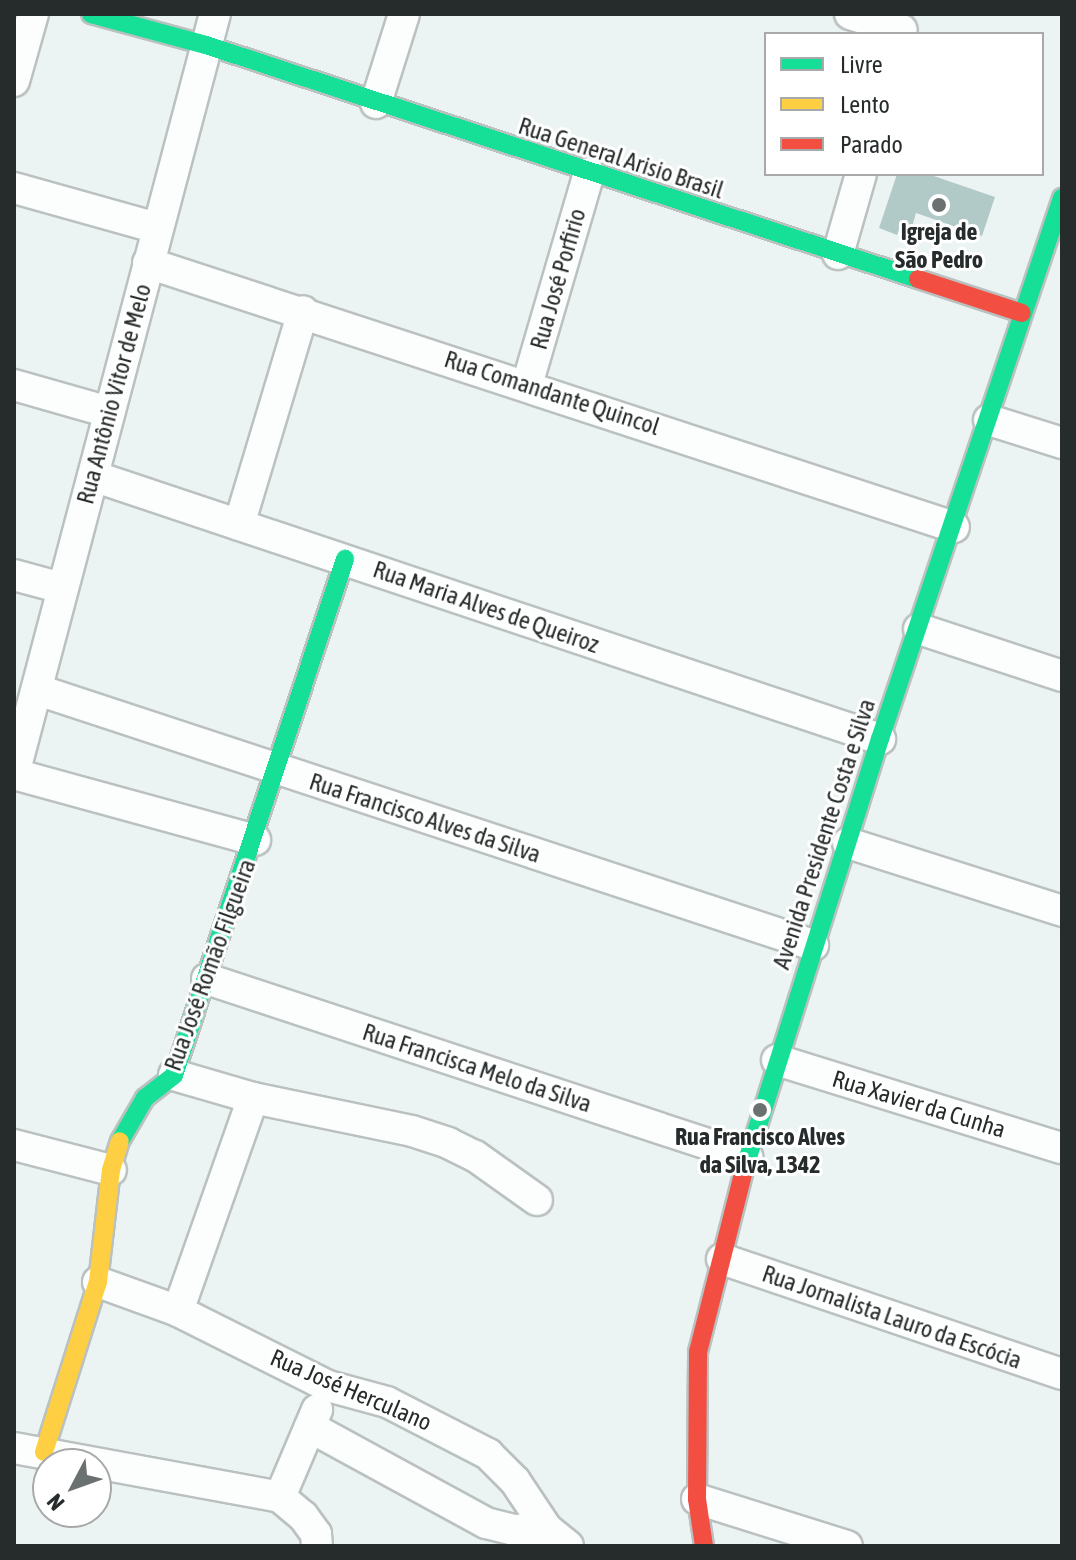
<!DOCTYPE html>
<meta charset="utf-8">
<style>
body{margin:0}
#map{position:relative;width:1076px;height:1560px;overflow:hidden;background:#ecf4f3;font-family:"Asap Condensed",sans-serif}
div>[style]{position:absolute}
.building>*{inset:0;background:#b1cac8}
.roads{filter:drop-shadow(2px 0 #bac1c0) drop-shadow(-2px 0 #bac1c0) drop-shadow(0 2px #bac1c0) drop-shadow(0 -2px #bac1c0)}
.street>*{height:30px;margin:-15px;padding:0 15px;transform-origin:15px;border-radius:15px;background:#fcfdfd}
.fast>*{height:18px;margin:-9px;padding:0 9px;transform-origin:9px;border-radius:9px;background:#16e098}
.slow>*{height:18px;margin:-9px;padding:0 9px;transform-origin:9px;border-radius:9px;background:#ffcf43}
.jam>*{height:18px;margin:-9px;padding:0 9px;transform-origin:9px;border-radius:9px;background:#f24e42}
.dots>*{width:22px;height:22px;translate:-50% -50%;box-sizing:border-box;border:4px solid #fff;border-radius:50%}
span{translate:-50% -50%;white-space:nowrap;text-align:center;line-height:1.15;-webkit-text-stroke:6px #fff;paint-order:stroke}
.street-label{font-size:24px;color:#262b2b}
.poi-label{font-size:24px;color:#262b2b;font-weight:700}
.frame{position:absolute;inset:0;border:16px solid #262b2b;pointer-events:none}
.legend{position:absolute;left:764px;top:32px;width:280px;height:144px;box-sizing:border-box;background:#fff;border:2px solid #a8aaaa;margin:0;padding:10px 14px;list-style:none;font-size:24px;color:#262b2b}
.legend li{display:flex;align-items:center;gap:16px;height:40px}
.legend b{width:40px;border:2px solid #a8aaaa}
.north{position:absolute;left:32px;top:1448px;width:80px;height:80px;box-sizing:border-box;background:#fff;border:2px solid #a8aaaa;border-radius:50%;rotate:229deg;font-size:22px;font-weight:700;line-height:32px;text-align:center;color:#262b2b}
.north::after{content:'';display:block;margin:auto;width:28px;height:36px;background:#6b7171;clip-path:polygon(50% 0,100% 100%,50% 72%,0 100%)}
</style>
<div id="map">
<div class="building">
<div style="clip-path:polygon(897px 174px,928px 174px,995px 197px,982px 236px,916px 213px,912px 227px,901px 224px,897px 235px,879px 228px)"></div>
</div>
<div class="roads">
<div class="street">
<div style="left:850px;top:14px;width:54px;rotate:17.1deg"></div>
<div style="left:14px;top:81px;width:70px;rotate:-74.2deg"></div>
<div style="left:376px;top:103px;width:93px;rotate:-72.5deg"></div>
<div style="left:14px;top:188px;width:148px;rotate:15.6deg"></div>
<div style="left:838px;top:254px;width:83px;rotate:-74deg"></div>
<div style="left:148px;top:263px;width:848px;rotate:18.14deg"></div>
<div style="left:14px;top:385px;width:99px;rotate:15.9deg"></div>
<div style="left:527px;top:385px;width:221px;rotate:-73.7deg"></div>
<div style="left:989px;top:420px;width:77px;rotate:17.5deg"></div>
<div style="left:93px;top:476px;width:830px;rotate:18.48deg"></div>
<div style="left:239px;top:525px;width:223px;rotate:-73.3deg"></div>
<div style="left:14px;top:575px;width:50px;rotate:15.2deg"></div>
<div style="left:919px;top:629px;width:151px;rotate:18.2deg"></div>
<div style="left:38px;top:690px;width:816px;rotate:18.21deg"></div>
<div style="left:14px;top:774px;width:786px;rotate:-75.19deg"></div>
<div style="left:14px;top:774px;width:250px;rotate:15.3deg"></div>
<div style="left:848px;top:843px;width:225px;rotate:17.6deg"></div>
<div style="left:207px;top:979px;width:569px;rotate:18.24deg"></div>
<div style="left:777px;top:1060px;width:298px;rotate:17.2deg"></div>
<div style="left:174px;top:1075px;width:82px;rotate:16.2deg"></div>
<div style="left:253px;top:1098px;width:162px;rotate:11.7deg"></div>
<div style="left:412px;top:1131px;width:38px;rotate:18deg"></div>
<div style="left:448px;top:1143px;width:30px;rotate:26deg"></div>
<div style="left:475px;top:1156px;width:76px;rotate:35.4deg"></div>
<div style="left:14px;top:1145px;width:100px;rotate:14.5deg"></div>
<div style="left:722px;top:1259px;width:359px;rotate:18.7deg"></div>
<div style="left:98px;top:1282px;width:85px;rotate:19.9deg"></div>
<div style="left:178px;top:1311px;width:168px;rotate:26.6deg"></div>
<div style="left:328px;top:1386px;width:61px;rotate:15.2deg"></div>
<div style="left:387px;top:1402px;width:114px;rotate:27.2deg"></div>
<div style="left:488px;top:1454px;width:38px;rotate:45deg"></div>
<div style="left:515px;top:1481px;width:58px;rotate:56.3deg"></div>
<div style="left:547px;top:1529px;width:27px;rotate:39deg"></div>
<div style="left:178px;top:1311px;width:226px;rotate:-70.6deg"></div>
<div style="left:310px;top:1427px;width:200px;rotate:28.6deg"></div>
<div style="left:486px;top:1523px;width:29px;rotate:14deg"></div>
<div style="left:514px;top:1530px;width:33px;rotate:-2deg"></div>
<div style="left:14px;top:1448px;width:270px;rotate:10.4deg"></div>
<div style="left:280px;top:1497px;width:30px;rotate:40deg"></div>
<div style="left:303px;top:1516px;width:22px;rotate:54deg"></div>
<div style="left:316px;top:1534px;width:12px;rotate:85deg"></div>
<div style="left:280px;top:1497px;width:95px;rotate:-67deg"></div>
<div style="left:697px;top:1499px;width:157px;rotate:17.4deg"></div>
</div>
<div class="fast">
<div style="left:91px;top:14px;width:119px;rotate:15.1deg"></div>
<div style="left:206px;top:45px;width:749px;rotate:18.19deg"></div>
<div style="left:120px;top:1141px;width:50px;rotate:-59.8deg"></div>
<div style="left:145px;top:1098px;width:37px;rotate:-38deg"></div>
<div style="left:174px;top:1075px;width:544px;rotate:-71.67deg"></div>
<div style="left:744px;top:1170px;width:452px;rotate:-72.5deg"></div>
<div style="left:880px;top:739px;width:571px;rotate:-71.41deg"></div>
</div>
<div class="slow">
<div style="left:44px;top:1452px;width:178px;rotate:-72.4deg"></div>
<div style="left:98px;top:1282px;width:113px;rotate:-83.4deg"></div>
<div style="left:111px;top:1170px;width:30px;rotate:-73deg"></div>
</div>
<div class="jam">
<div style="left:918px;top:279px;width:109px;rotate:18.1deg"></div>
<div style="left:704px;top:1546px;width:48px;rotate:-98.5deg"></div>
<div style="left:697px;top:1499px;width:147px;rotate:-89.6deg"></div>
<div style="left:698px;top:1352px;width:188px;rotate:-75.8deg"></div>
</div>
</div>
<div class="dots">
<div style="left:939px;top:205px;background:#6b7171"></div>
<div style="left:760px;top:1110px;background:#6b7171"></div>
</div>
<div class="street-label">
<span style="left:621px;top:158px;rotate:18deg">Rua General Arisio Brasil</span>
<span style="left:558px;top:279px;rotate:-74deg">Rua José Porfirio</span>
<span style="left:552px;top:393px;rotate:18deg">Rua Comandante Quincol</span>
<span style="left:114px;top:394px;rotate:-75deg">Rua Antônio Vitor de Melo</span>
<span style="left:486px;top:607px;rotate:19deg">Rua Maria Alves de Queiroz</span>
<span style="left:425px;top:818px;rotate:18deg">Rua Francisco Alves da Silva</span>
<span style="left:824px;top:834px;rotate:-72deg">Avenida Presidente Costa e Silva</span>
<span style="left:210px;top:965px;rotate:-70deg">Rua José Romão Filgueira</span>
<span style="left:477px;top:1068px;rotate:18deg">Rua Francisca Melo da Silva</span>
<span style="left:919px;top:1104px;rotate:17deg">Rua Xavier da Cunha</span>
<span style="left:892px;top:1317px;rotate:19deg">Rua Jornalista Lauro da Escócia</span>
<span style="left:351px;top:1390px;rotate:23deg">Rua José Herculano</span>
</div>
<div class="poi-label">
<span style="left:939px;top:246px">Igreja de<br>São Pedro</span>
<span style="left:760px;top:1151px">Rua Francisco Alves<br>da Silva, 1342</span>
</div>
<div class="frame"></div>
<ul class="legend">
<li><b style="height:10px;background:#16e098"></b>Livre</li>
<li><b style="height:10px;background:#ffcf43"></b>Lento</li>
<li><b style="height:10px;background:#f24e42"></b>Parado</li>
</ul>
<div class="north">N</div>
</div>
